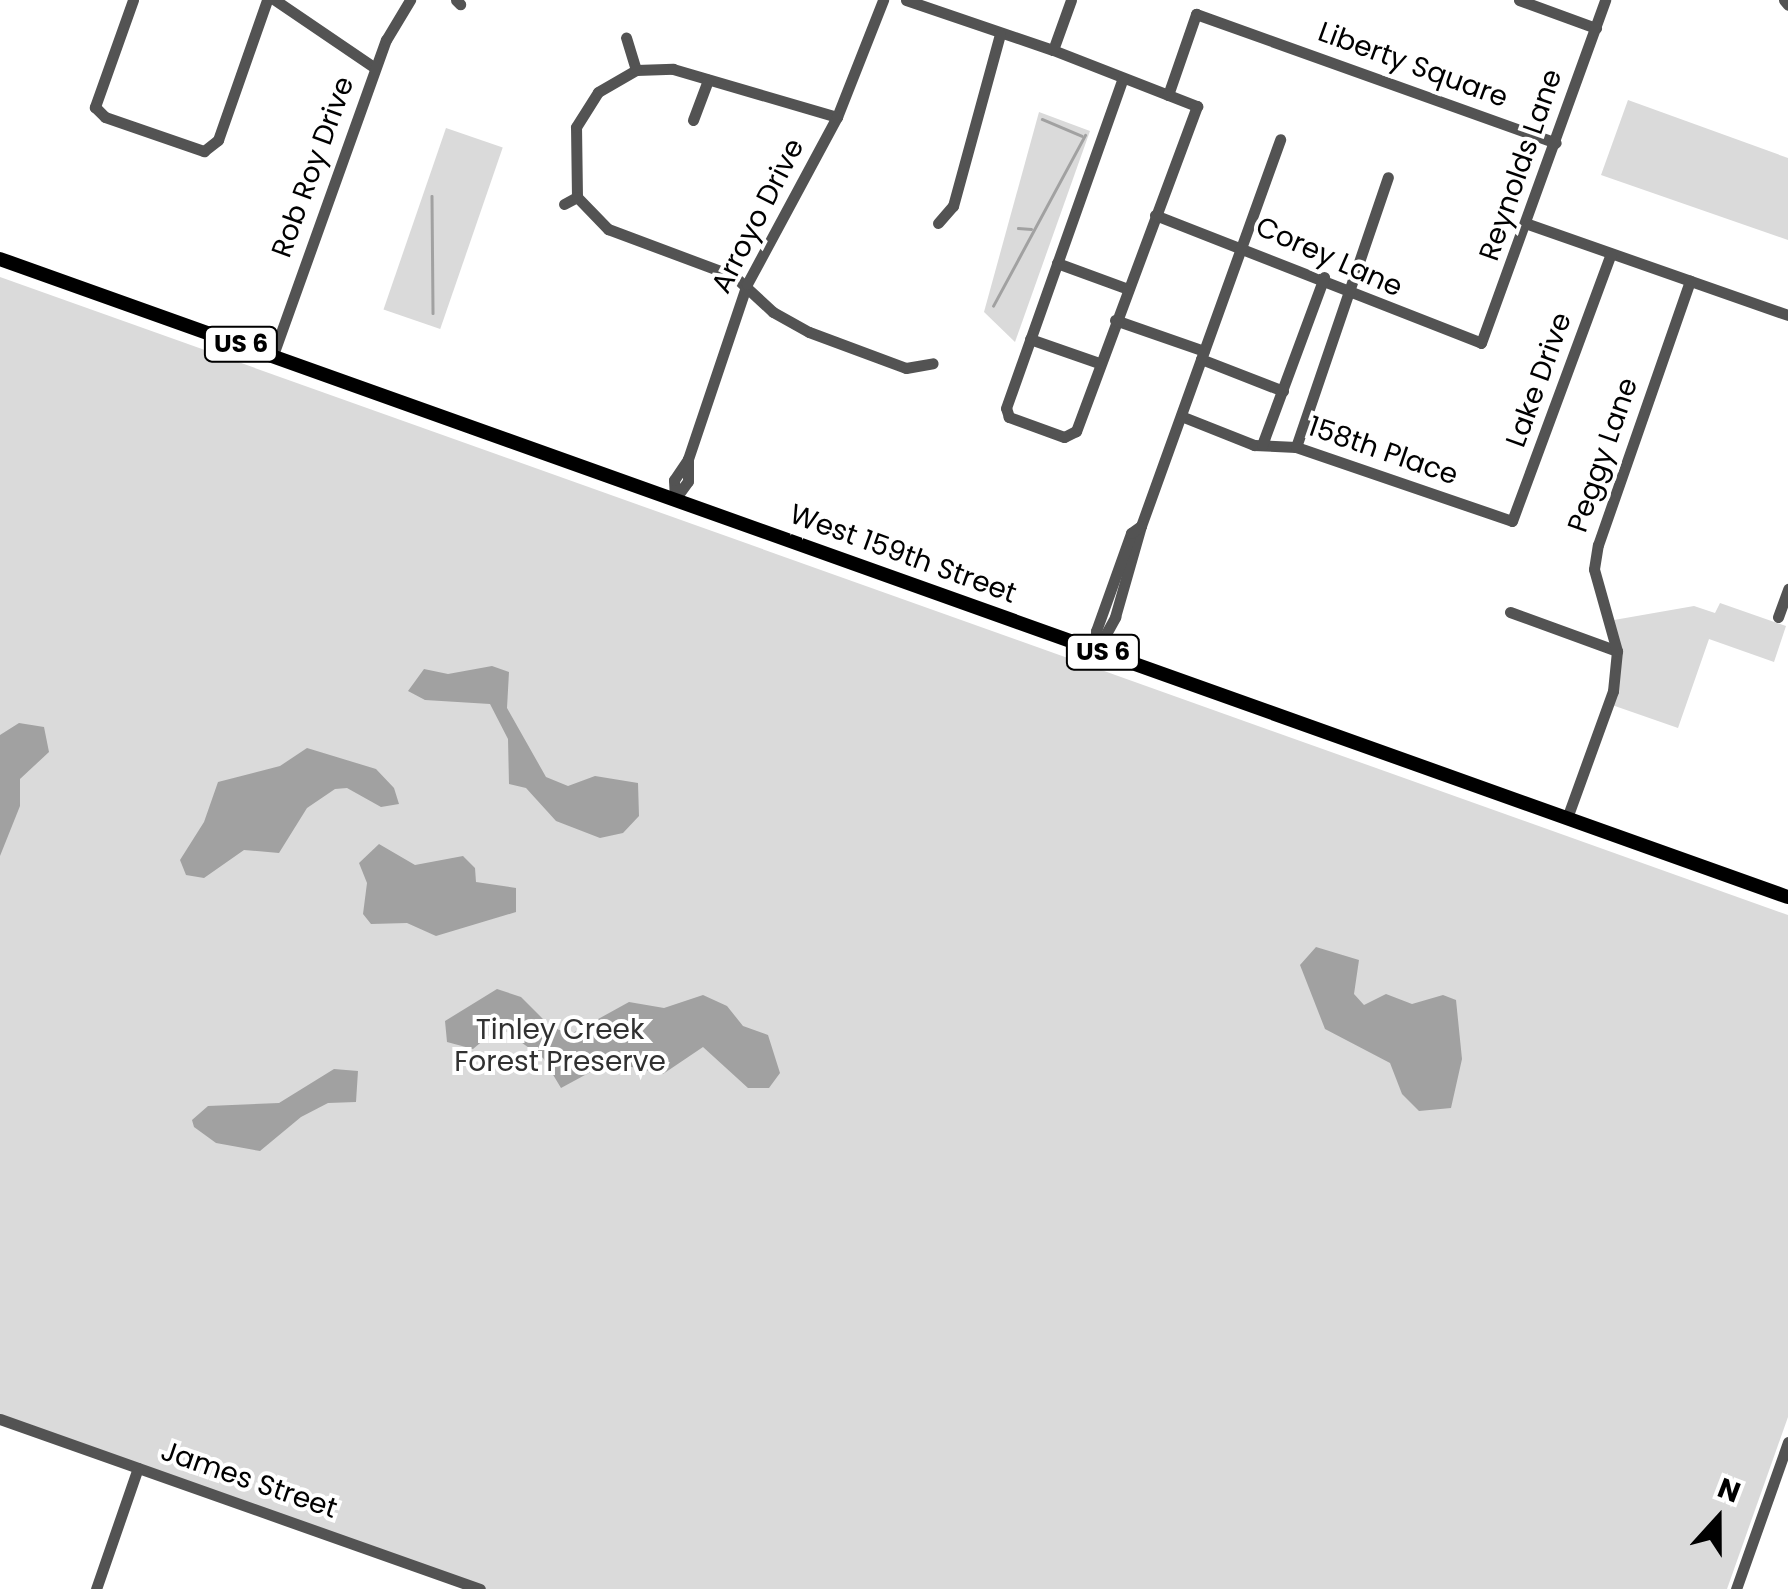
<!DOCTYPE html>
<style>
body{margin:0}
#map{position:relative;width:1788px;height:1589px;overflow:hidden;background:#fff;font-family:Poppins,sans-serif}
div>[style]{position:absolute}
.green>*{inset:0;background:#dadada;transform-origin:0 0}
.water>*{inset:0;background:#a1a1a1}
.stream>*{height:2.5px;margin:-1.25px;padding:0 1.25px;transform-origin:1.25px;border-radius:1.25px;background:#a1a1a1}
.minor>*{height:11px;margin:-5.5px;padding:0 5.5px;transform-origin:5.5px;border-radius:5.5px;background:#535353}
.major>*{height:14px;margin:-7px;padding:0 7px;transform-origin:7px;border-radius:7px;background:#000}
span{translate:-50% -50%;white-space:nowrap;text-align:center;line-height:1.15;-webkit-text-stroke:8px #fff;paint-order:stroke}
.shield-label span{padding:2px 8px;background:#fff;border:2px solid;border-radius:8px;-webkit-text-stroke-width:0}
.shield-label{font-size:25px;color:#000;font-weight:700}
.street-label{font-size:28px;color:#000}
.park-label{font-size:28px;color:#313131}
.north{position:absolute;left:1668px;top:1469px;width:100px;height:100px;-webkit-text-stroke:8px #fff;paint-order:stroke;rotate:21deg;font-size:28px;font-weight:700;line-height:40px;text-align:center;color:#000}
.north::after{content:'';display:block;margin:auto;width:35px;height:45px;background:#000;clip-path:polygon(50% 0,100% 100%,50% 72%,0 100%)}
</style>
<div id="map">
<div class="green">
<div style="clip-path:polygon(1628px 100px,1788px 158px,1788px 240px,1601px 175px)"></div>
<div style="clip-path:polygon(1039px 112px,1090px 131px,1015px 342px,984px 312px)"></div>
<div style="left:446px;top:128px;width:60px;height:192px;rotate:19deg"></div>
<div style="clip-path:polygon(0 277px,1788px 915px,1788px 1417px,1727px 1589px,484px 1589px,0 1415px)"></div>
<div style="clip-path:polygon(1720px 603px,1786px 626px,1774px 662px,1709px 639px,1678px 728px,1612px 705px,1621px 654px,1614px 620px,1694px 606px,1715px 613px)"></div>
</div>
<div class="water">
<div style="clip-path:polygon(492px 666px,509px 672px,507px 708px,546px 777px,568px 786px,595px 776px,638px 783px,639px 816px,623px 833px,600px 838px,556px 821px,526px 788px,509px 784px,508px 739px,490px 704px,425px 700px,408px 691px,424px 669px,448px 674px)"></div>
<div style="clip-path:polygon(19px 723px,44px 727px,49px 752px,20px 779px,20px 806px,0 856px,0 735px)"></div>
<div style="clip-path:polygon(307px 748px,376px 769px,394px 788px,399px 804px,381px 807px,347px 788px,335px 789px,307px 808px,279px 853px,244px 850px,204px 878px,186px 875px,180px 860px,204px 822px,218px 782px,280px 766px)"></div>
<div style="clip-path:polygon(379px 844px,415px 865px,463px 856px,475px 868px,476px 882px,516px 888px,516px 912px,436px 936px,407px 923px,371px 924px,363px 914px,367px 883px,359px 863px)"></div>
<div style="clip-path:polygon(1316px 947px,1359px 960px,1354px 994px,1364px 1005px,1386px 994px,1412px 1004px,1443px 995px,1456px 1000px,1462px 1059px,1451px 1108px,1419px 1111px,1402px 1094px,1390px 1063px,1325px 1029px,1300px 965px)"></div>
<div style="clip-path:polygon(497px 989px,521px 997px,551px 1027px,571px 1034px,629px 1002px,664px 1008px,703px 995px,727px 1006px,743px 1026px,768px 1035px,780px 1073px,769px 1088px,748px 1088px,703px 1047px,663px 1074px,609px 1062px,561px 1088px,543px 1058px,507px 1032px,492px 1033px,473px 1049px,447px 1042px,445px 1021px)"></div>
<div style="clip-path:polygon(334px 1069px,358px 1071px,356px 1102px,328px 1103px,301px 1117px,260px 1151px,216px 1143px,194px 1127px,192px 1120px,208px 1106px,279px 1103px)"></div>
</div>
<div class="stream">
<div style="left:1042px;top:119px;width:43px;rotate:23deg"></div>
<div style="left:432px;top:196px;width:117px;rotate:89.5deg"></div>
<div style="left:1018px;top:228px;width:13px;rotate:4deg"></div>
<div style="left:993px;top:306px;width:194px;rotate:-61.7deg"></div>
</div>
<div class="minor">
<div style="left:133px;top:0;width:114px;rotate:109.6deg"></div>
<div style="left:95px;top:107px;width:14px;rotate:45deg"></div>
<div style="left:105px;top:117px;width:105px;rotate:19deg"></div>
<div style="left:204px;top:151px;width:18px;rotate:-38deg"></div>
<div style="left:218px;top:140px;width:148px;rotate:-70.7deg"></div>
<div style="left:275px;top:0;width:121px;rotate:34.2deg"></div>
<div style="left:456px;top:0;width:6px;rotate:45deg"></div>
<div style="left:906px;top:0;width:155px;rotate:18.8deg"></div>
<div style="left:1053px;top:50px;width:155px;rotate:21.3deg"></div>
<div style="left:1197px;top:106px;width:347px;rotate:110.4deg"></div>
<div style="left:1076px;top:431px;width:13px;rotate:153deg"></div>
<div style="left:1064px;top:437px;width:59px;rotate:-160deg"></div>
<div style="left:1009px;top:417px;width:9px;rotate:-108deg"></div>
<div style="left:1006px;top:408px;width:350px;rotate:-70.5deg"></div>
<div style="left:1519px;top:0;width:82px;rotate:20deg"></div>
<div style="left:1784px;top:0;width:6px;rotate:51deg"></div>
<div style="left:1053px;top:50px;width:53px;rotate:-70.2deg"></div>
<div style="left:636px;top:70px;width:37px;rotate:-2deg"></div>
<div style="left:673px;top:69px;width:171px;rotate:16.3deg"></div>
<div style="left:1168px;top:95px;width:86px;rotate:-70.9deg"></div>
<div style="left:1196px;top:14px;width:382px;rotate:19.7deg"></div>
<div style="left:693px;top:120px;width:43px;rotate:-69.4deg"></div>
<div style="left:577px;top:197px;width:70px;rotate:-90.8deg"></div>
<div style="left:576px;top:127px;width:41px;rotate:-57.8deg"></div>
<div style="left:598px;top:92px;width:44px;rotate:-30.1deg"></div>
<div style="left:636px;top:70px;width:34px;rotate:-107deg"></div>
<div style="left:564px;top:204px;width:15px;rotate:-28deg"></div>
<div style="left:577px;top:197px;width:45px;rotate:45.9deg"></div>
<div style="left:608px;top:229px;width:134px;rotate:20.5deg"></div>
<div style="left:734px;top:276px;width:53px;rotate:42.7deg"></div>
<div style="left:773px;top:312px;width:41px;rotate:29.1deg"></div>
<div style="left:809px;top:332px;width:103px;rotate:20.4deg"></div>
<div style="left:906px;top:368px;width:27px;rotate:-10deg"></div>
<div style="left:1155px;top:215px;width:350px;rotate:21.4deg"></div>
<div style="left:1481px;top:343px;width:365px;rotate:-70.1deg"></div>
<div style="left:938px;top:223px;width:23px;rotate:-49deg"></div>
<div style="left:953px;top:206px;width:178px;rotate:-74.7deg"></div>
<div style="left:1528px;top:224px;width:275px;rotate:19.3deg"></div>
<div style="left:1057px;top:263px;width:76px;rotate:20.1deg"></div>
<div style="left:1115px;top:320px;width:94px;rotate:19.2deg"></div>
<div style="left:1030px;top:339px;width:73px;rotate:19.2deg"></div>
<div style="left:273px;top:355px;width:335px;rotate:-70.3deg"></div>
<div style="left:386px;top:40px;width:47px;rotate:-59deg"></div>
<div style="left:1201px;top:359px;width:88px;rotate:21.3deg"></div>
<div style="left:1181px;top:416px;width:79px;rotate:21.7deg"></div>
<div style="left:1254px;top:445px;width:42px;rotate:2.7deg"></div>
<div style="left:1296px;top:447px;width:228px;rotate:18.9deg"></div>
<div style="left:1512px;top:521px;width:285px;rotate:-69.7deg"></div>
<div style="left:1262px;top:445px;width:179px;rotate:-69.7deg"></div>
<div style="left:1296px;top:447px;width:285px;rotate:-71.2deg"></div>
<div style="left:675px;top:499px;width:19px;rotate:-93deg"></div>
<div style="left:674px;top:480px;width:25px;rotate:-56deg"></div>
<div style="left:688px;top:459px;width:185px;rotate:-71.4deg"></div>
<div style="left:747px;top:284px;width:190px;rotate:-61.7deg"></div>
<div style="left:837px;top:117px;width:126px;rotate:-68.5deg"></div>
<div style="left:675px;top:499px;width:22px;rotate:-54deg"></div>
<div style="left:688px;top:481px;width:22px;rotate:-90deg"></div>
<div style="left:1510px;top:612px;width:114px;rotate:20deg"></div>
<div style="left:1778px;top:617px;width:30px;rotate:-70deg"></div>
<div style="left:1097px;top:650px;width:38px;rotate:-61deg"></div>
<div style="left:1115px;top:617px;width:95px;rotate:-74.1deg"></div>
<div style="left:1141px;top:526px;width:411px;rotate:-70.2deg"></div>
<div style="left:1097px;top:650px;width:19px;rotate:-93deg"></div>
<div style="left:1096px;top:631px;width:104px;rotate:-70.3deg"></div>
<div style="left:1131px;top:533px;width:12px;rotate:-35deg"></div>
<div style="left:1567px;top:818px;width:135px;rotate:-70.1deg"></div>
<div style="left:1613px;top:691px;width:40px;rotate:-84.3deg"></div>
<div style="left:1617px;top:651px;width:85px;rotate:-105.7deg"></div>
<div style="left:1594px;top:569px;width:24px;rotate:-81deg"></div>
<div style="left:1598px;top:545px;width:280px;rotate:-70.8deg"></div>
<div style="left:0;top:1419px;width:509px;rotate:19.5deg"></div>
<div style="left:96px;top:1589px;width:128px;rotate:-70.9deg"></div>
<div style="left:1736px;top:1589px;width:156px;rotate:-70.5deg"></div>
</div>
<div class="major">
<div style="left:0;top:259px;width:1898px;rotate:19.64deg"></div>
</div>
<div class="shield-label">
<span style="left:241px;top:344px">US 6</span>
<span style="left:1103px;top:652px">US 6</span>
</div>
<div class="street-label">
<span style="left:1413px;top:65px;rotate:20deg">Liberty Square</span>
<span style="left:1521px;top:165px;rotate:-71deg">Reynolds Lane</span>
<span style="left:313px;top:167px;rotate:-70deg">Rob Roy Drive</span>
<span style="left:758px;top:216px;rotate:-63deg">Arroyo Drive</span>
<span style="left:1329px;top:257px;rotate:24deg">Corey Lane</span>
<span style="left:1539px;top:380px;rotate:-70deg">Lake Drive</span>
<span style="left:1383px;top:451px;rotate:19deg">158th Place</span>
<span style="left:1603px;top:455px;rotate:-71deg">Peggy Lane</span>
<span style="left:903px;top:554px;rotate:20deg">West 159th Street</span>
<span style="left:249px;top:1480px;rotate:19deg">James Street</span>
</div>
<div class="park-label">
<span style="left:560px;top:1046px">Tinley Creek<br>Forest Preserve</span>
</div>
<div class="north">N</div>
</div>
